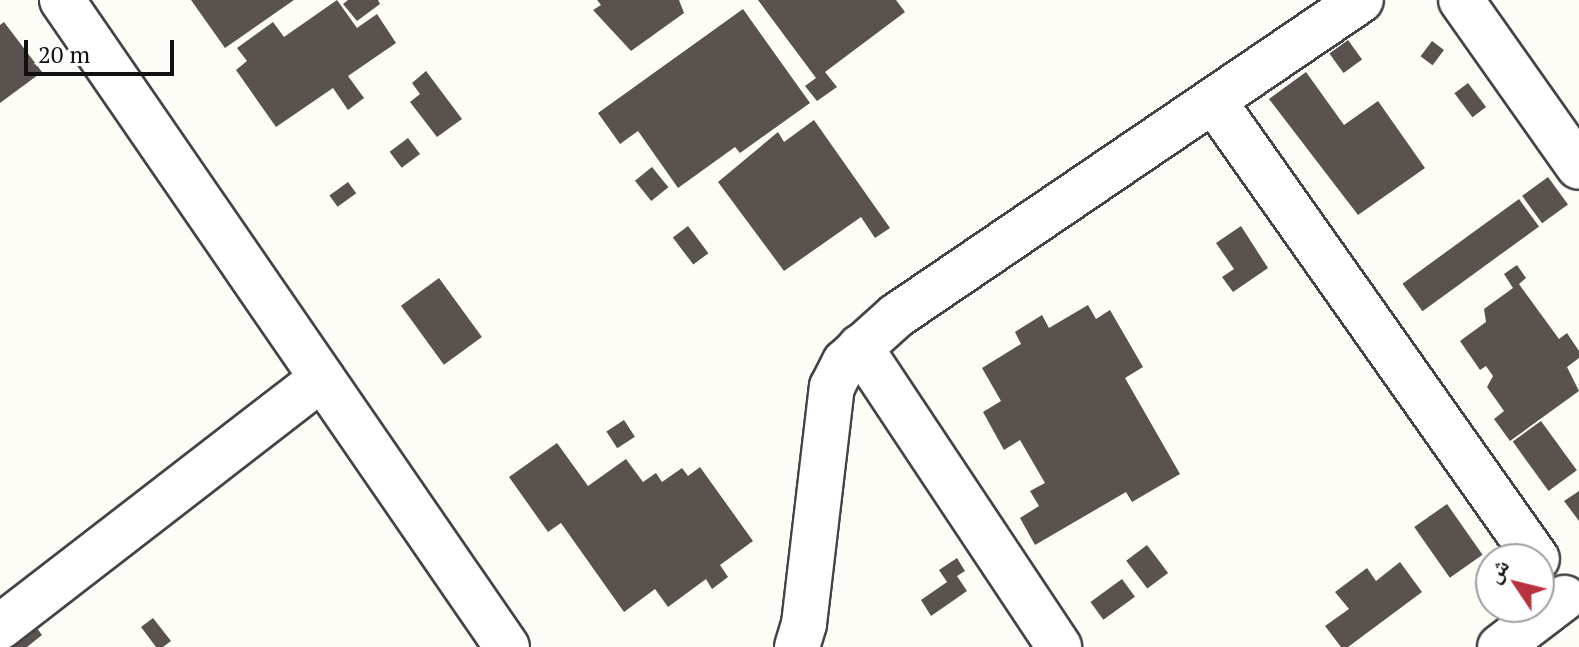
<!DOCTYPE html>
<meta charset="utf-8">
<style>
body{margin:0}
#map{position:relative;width:1579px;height:647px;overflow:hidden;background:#fefcf6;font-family:"PT Serif","Noto Naskh Arabic",serif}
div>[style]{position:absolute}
.building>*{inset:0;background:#59524e;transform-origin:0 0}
.roads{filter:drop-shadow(2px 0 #444) drop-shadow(-2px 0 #444) drop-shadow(0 2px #444) drop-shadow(0 -2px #444)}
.minor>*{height:44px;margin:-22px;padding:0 22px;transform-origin:22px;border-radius:22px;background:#fff}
span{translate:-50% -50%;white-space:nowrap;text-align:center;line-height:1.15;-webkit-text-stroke:8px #fff;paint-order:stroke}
.north{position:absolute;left:1475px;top:543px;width:80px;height:80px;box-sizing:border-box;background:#fff;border:2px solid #a0a0a0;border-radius:50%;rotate:305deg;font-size:22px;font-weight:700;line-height:32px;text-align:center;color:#111}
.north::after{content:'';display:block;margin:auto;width:28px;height:36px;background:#b7333f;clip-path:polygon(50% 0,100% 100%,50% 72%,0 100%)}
.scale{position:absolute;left:24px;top:40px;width:150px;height:36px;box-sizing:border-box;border:4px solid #111;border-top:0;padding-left:10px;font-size:24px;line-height:28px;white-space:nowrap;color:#111;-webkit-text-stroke:6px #fff;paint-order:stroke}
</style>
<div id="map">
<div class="building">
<div style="clip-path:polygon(191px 0,294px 0,225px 48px)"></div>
<div style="clip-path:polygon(337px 0,357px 28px,377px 14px,396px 43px,348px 76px,364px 98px,348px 110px,333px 88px,276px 127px,236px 70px,247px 61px,237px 48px,273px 22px,284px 37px)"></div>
<div style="clip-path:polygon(348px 0,378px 0,380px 4px,357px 21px,343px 4px)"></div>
<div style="clip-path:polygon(597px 0,679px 0,684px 13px,631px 51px,593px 10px,601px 5px)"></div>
<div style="clip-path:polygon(758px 0,896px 0,905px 12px,825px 72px,837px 87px,817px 101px,805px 86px,816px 78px)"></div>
<div style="clip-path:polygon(743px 9px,810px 103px,740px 153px,735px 147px,678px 188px,638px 131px,620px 144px,598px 113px)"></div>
<div style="clip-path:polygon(4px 22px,42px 72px,0 103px,0 25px)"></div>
<div style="left:1348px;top:40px;width:24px;height:23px;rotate:54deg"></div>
<div style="left:1432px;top:41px;width:15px;height:19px;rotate:37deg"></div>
<div style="clip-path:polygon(426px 71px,462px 119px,437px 137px,410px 102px,420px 94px,412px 83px)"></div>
<div style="clip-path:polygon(1306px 72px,1344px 125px,1378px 101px,1425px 168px,1358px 215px,1269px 99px)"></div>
<div style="left:1468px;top:83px;width:30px;height:17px;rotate:53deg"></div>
<div style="clip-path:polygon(814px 120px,890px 228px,875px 238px,861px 217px,784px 271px,718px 182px,778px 132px,784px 142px)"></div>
<div style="left:408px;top:138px;width:20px;height:23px;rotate:53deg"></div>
<div style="left:652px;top:167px;width:26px;height:22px;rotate:51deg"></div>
<div style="left:1548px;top:177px;width:34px;height:32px;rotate:54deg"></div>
<div style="left:348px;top:182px;width:14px;height:23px;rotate:54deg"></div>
<div style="left:1519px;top:199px;width:34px;height:144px;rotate:54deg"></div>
<div style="left:688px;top:226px;width:34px;height:19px;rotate:53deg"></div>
<div style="clip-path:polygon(1241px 226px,1268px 268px,1233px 292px,1222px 277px,1234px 269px,1216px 243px)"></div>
<div style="clip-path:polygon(1517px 265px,1526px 278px,1519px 284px,1559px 339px,1567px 333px,1579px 351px,1579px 358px,1567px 367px,1579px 391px,1510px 441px,1494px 419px,1504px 411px,1487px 387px,1493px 376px,1486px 366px,1480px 370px,1460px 341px,1486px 322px,1484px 309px,1513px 288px,1504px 274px)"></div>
<div style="left:439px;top:278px;width:73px;height:47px;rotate:54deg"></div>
<div style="clip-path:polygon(1088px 305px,1096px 319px,1110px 310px,1143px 367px,1125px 378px,1180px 474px,1132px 502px,1126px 492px,1035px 545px,1020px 518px,1039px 506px,1030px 491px,1045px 483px,1020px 440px,1004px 450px,983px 412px,1001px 401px,982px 368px,1021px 344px,1015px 332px,1042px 315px,1049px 328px)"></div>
<div style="left:624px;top:420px;width:20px;height:21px;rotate:57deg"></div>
<div style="left:1541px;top:421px;width:61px;height:35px;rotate:54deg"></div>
<div style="clip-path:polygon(557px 443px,588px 486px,626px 459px,643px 482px,656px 473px,662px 482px,682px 468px,688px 476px,700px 467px,753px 541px,720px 565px,728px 577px,712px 589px,706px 579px,668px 607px,655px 589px,624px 612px,561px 523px,548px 532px,509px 477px)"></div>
<div style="clip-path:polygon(1579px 491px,1579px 521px,1564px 501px)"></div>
<div style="left:1447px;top:504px;width:62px;height:40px;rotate:55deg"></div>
<div style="left:1147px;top:545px;width:35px;height:26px;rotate:53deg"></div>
<div style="clip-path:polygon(957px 558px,965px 571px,957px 576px,967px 591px,931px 616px,921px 600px,947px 582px,939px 570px)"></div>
<div style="clip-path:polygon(1400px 562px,1422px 592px,1348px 647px,1341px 647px,1325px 626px,1349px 609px,1335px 592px,1367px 568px,1376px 581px)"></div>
<div style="left:1122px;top:579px;width:22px;height:39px;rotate:54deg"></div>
<div style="clip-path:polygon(28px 616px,42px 635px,27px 647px,14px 647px,5px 635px)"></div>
<div style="clip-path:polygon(153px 618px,171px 641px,163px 647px,156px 647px,141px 627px)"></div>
</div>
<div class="roads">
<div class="minor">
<div style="left:62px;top:0;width:785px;rotate:55.48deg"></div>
<div style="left:1461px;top:0;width:204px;rotate:54.8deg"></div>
<div style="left:1215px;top:103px;width:558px;rotate:54.77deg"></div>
<div style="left:860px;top:347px;width:360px;rotate:56.4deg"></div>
<div style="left:0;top:627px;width:407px;rotate:-37.7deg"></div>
<div style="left:797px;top:647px;width:24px;rotate:-73deg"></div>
<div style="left:804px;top:624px;width:239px;rotate:-83.3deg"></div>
<div style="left:832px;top:387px;width:28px;rotate:-63deg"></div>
<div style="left:845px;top:362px;width:69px;rotate:-42deg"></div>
<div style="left:896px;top:316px;width:562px;rotate:-34.2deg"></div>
<div style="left:1500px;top:647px;width:81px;rotate:-37.4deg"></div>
</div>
</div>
<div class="north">ش</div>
<div class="scale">20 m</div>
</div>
